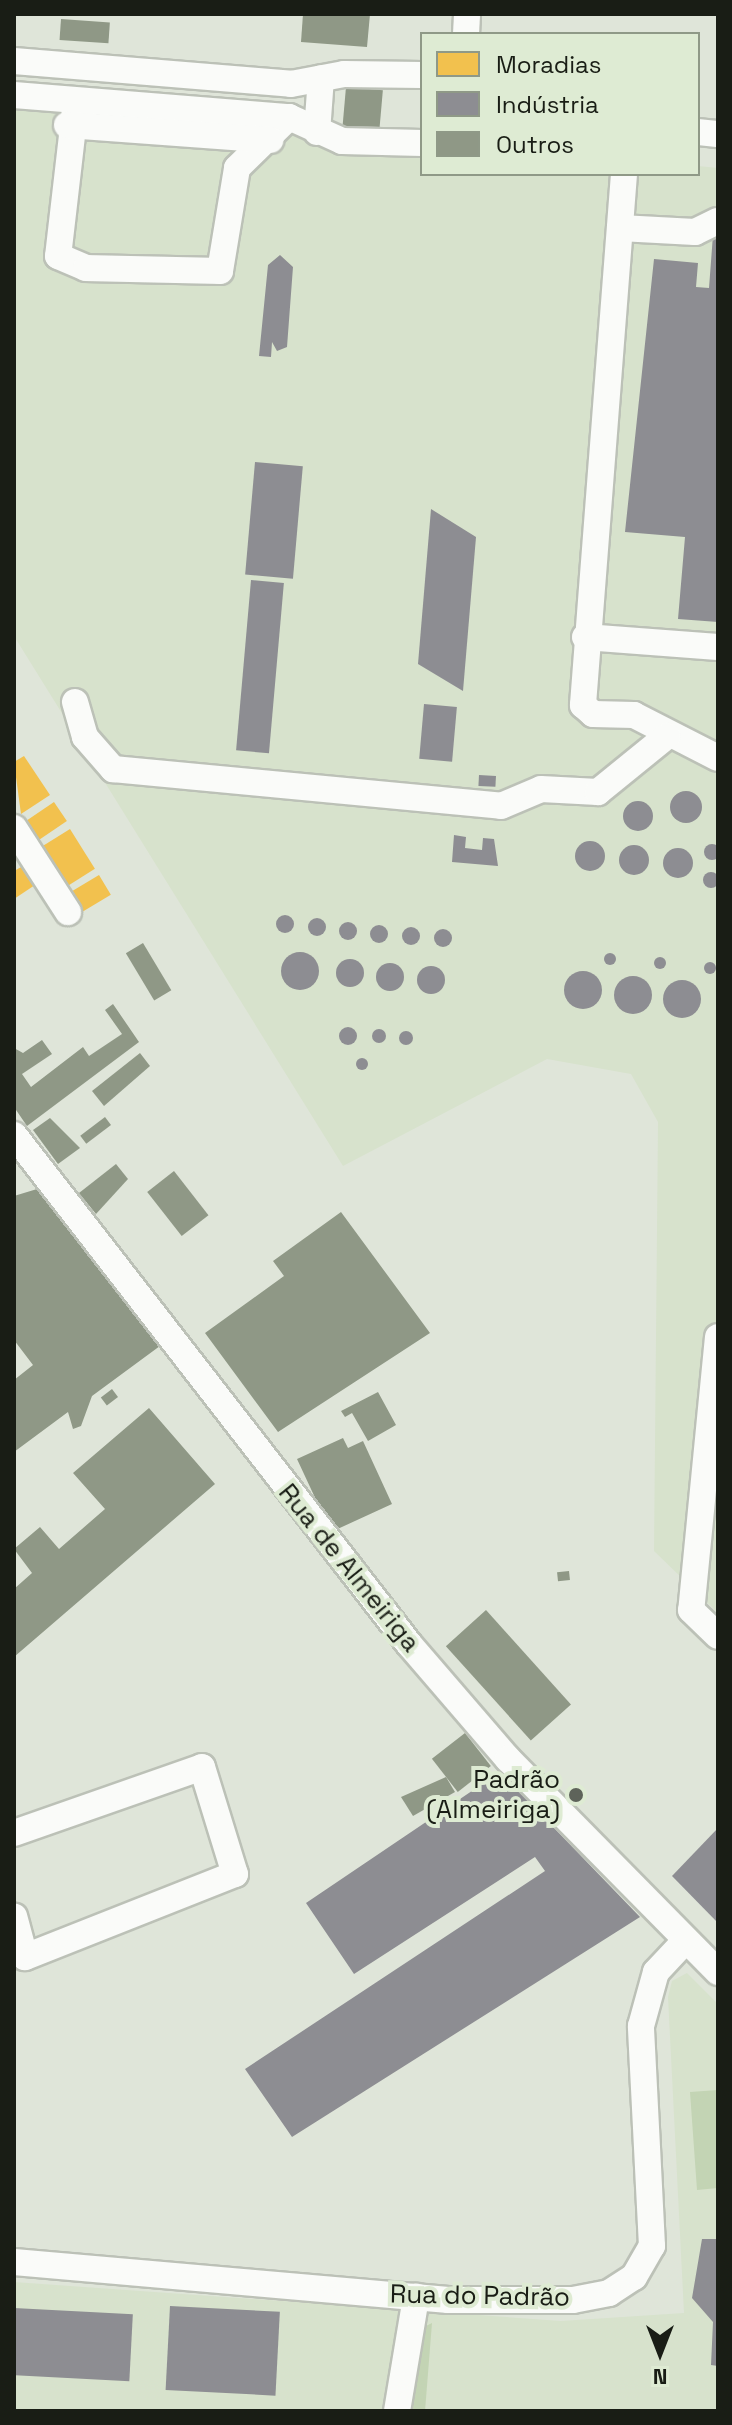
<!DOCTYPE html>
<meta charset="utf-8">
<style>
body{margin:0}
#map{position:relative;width:732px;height:2425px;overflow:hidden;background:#dfe5d9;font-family:"Space Grotesk",sans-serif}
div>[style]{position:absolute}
.built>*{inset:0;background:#d7e2cc}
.green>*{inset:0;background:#c3d4b4}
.homes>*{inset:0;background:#f2c14e;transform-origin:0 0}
.industry>*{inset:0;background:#8d8d92;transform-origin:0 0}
.round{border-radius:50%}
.building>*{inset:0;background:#8f9886;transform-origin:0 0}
.roads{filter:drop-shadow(2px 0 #bcc1b7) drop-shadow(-2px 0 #bcc1b7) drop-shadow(0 2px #bcc1b7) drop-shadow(0 -2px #bcc1b7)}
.minor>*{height:26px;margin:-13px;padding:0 13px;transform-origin:13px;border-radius:13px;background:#fafbf9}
.dots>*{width:22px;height:22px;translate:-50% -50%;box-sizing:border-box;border:4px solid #deebd3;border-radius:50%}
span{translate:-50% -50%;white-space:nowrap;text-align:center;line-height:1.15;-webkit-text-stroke:8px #deebd3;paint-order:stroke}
.street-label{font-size:26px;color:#191d15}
.poi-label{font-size:26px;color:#191d15}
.right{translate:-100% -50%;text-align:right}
.frame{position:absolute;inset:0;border:16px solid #191d15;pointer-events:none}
.legend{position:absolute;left:420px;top:32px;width:280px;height:144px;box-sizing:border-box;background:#deebd3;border:2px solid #8f9987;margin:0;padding:10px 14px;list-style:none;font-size:24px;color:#191d15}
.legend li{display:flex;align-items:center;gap:16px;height:40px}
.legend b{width:40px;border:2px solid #8f9987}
.north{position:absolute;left:620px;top:2313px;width:80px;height:80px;-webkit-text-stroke:6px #deebd3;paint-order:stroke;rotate:180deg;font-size:22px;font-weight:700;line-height:32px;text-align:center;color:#191d15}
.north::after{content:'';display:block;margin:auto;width:28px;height:36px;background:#191d15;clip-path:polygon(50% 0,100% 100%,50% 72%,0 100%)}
</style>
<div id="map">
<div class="built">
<div style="clip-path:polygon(16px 102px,422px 141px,422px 174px,698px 174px,698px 166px,718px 168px,718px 1613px,654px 1551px,658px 1122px,631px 1074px,547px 1059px,343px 1166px,14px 636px)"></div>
<div style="clip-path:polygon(687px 1973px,718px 2004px,718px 2411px,424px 2411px,431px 2323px,409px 2411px,14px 2411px,14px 2282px,561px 2321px,684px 2313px,668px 1997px,672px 1981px)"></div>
</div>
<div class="green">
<div style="clip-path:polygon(718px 2090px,718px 2188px,697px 2190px,690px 2092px)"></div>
<div style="clip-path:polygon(432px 2323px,425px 2411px,409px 2411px,426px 2326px)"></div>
</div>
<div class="homes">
<div style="clip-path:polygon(24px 756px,50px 795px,21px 814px,14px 762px)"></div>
<div style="left:54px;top:802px;width:23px;height:36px;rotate:56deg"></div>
<div style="left:70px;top:829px;width:47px;height:35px;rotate:58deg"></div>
<div style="clip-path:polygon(23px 866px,35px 885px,14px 899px,14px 871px)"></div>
<div style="left:99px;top:875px;width:23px;height:36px;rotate:59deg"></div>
</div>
<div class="industry">
<div style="clip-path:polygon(713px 235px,718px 235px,718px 622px,678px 619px,685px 537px,625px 532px,654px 259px,698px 263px,696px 287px,709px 288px)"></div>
<div style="clip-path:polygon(280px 255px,293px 267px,287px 347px,277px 351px,272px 342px,271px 357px,259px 356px,268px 265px)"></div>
<div style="left:255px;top:462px;width:48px;height:113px;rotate:5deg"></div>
<div style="clip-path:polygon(431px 509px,476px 537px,463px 691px,418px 664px)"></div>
<div style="left:251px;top:580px;width:33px;height:171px;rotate:5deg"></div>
<div style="left:424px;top:704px;width:33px;height:55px;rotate:5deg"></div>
<div style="left:479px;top:775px;width:17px;height:11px;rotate:3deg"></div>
<div class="round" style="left:670px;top:791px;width:32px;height:32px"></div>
<div class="round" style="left:623px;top:801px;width:30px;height:30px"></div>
<div style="clip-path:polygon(454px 835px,466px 837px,465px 848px,482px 850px,483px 838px,494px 839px,498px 866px,452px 862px)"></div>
<div class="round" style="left:575px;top:841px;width:30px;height:30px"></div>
<div class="round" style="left:704px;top:844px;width:16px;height:16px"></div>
<div class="round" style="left:619px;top:845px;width:30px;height:30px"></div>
<div class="round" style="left:663px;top:848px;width:30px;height:30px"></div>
<div class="round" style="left:703px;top:872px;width:16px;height:16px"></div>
<div class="round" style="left:276px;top:915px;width:18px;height:18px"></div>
<div class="round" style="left:308px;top:918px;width:18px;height:18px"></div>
<div class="round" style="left:339px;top:922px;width:18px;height:18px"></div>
<div class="round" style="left:370px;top:925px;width:18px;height:18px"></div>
<div class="round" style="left:402px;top:927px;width:18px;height:18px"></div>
<div class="round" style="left:434px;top:929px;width:18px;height:18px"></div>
<div class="round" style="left:281px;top:952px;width:38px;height:38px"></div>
<div class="round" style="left:604px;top:953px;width:12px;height:12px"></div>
<div class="round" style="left:654px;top:957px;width:12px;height:12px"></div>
<div class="round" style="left:336px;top:959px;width:28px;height:28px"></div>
<div class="round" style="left:704px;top:962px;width:12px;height:12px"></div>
<div class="round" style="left:376px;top:963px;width:28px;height:28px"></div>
<div class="round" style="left:417px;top:966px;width:28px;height:28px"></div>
<div class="round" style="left:564px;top:971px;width:38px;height:38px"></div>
<div class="round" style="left:614px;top:976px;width:38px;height:38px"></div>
<div class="round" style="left:663px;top:980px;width:38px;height:38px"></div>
<div class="round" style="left:339px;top:1027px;width:18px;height:18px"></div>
<div class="round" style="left:372px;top:1029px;width:14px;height:14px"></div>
<div class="round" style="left:399px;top:1031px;width:14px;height:14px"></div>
<div class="round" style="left:356px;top:1058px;width:12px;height:12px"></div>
<div style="clip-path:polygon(500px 1772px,640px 1917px,292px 2137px,245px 2069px,545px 1871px,535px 1857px,354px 1974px,306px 1903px)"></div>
<div style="clip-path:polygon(718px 1828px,718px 1923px,672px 1876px)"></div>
<div style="clip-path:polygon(702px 2239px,718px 2239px,718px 2366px,711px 2365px,713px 2322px,692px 2298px)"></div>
<div style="left:170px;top:2306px;width:110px;height:84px;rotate:3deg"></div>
<div style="left:14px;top:2308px;width:119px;height:67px;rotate:3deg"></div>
</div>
<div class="building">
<div style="clip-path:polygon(303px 14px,370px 14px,367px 47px,301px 42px)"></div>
<div style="left:61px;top:19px;width:49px;height:21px;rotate:4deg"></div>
<div style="left:346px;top:87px;width:37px;height:41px;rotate:5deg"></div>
<div style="left:143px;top:943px;width:55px;height:20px;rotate:59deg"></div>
<div style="clip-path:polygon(113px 1004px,139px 1042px,27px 1126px,14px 1107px,14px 1048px,23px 1053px,42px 1040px,52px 1054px,22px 1074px,31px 1087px,83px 1047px,89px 1056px,122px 1034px,105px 1010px)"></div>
<div style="clip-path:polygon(140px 1053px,150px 1066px,104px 1106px,92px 1091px)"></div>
<div style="left:105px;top:1117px;width:10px;height:31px;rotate:53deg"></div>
<div style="clip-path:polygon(50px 1118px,80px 1148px,58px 1164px,33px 1130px)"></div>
<div style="clip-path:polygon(116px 1164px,128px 1179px,96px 1214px,79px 1193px)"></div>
<div style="left:174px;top:1171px;width:56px;height:34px;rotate:52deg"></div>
<div style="clip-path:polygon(47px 1186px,164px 1343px,92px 1396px,81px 1426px,73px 1429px,68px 1412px,14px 1452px,14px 1380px,33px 1365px,14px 1340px,14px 1196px)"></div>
<div style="clip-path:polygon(341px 1212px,430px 1333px,278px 1432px,205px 1333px,284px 1276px,273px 1261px)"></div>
<div style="left:112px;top:1389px;width:10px;height:14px;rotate:53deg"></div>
<div style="clip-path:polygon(378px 1392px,396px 1425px,368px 1441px,352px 1413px,345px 1417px,341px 1411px)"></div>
<div style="clip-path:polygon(149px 1408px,215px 1484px,14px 1657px,14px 1589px,32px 1573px,14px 1549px,40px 1527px,59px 1549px,105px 1509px,73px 1473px)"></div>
<div style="clip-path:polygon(343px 1438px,348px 1448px,363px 1441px,392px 1504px,331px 1532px,297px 1459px)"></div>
<div style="left:569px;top:1571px;width:9px;height:12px;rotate:84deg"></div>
<div style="left:486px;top:1610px;width:127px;height:54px;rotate:48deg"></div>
<div style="left:465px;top:1733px;width:42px;height:42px;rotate:52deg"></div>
<div style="clip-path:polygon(446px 1777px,455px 1792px,413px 1816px,401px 1797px)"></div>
</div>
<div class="roads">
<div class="minor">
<div style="left:466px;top:34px;width:20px;rotate:-87deg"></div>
<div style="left:14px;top:61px;width:278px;rotate:4.7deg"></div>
<div style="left:291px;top:84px;width:54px;rotate:-10.7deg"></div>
<div style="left:344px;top:74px;width:78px;rotate:0.7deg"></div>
<div style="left:14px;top:95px;width:276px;rotate:4.6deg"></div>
<div style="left:289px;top:117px;width:58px;rotate:24.4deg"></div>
<div style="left:342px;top:141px;width:80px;rotate:1.4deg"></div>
<div style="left:76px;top:101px;width:156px;rotate:96.6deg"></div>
<div style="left:58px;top:256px;width:30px;rotate:23deg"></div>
<div style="left:86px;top:268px;width:134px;rotate:1.3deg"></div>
<div style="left:220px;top:271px;width:104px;rotate:-80.6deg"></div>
<div style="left:237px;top:168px;width:73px;rotate:-44.4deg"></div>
<div style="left:67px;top:125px;width:204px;rotate:4.2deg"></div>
<div style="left:317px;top:132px;width:54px;rotate:-85.8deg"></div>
<div style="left:698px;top:132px;width:20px;rotate:6deg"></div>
<div style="left:624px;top:174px;width:533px;rotate:94.42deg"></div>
<div style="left:583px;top:705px;width:13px;rotate:42deg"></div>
<div style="left:593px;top:714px;width:41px;rotate:1.4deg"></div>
<div style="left:634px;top:715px;width:94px;rotate:27.1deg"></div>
<div style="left:620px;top:228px;width:75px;rotate:3.1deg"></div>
<div style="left:695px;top:232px;width:25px;rotate:-26deg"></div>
<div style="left:585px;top:637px;width:133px;rotate:4.3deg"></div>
<div style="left:75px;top:702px;width:36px;rotate:74deg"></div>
<div style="left:85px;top:737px;width:43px;rotate:48.8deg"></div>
<div style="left:113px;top:769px;width:390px;rotate:5.4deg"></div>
<div style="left:501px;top:806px;width:43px;rotate:-23deg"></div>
<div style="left:541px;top:789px;width:57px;rotate:3deg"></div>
<div style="left:598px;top:792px;width:89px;rotate:-39.1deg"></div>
<div style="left:14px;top:828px;width:100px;rotate:57.3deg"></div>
<div style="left:14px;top:1135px;width:644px;rotate:52.19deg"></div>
<div style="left:409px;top:1644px;width:152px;rotate:49.3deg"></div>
<div style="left:508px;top:1759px;width:299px;rotate:45.4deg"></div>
<div style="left:718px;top:1337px;width:274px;rotate:95.6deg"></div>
<div style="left:691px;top:1610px;width:37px;rotate:44deg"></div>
<div style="left:14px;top:1833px;width:199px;rotate:-19.3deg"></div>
<div style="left:202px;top:1767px;width:112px;rotate:72.9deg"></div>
<div style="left:235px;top:1874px;width:226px;rotate:158.4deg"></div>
<div style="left:25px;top:1957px;width:42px;rotate:-105deg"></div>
<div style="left:14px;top:2262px;width:436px;rotate:5deg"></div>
<div style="left:448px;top:2300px;width:125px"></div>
<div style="left:573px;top:2300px;width:37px;rotate:-11deg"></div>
<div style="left:609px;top:2293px;width:30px;rotate:-33deg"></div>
<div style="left:634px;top:2277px;width:36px;rotate:-60deg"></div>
<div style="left:652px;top:2246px;width:220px;rotate:-92.9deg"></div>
<div style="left:641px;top:2026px;width:56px;rotate:-74.5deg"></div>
<div style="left:656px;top:1972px;width:42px;rotate:-46.9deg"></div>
<div style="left:397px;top:2411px;width:116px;rotate:-80.5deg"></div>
</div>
</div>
<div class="dots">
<div style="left:576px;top:1795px;background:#5e635a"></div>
</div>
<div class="street-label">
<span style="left:349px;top:1568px;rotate:51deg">Rua de Almeiriga</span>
<span style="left:480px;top:2296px;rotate:1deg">Rua do Padrão</span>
</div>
<div class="poi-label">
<span class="right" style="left:560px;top:1795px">Padrão<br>(Almeiriga)</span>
</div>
<div class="frame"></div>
<ul class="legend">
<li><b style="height:22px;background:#f2c14e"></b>Moradias</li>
<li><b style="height:22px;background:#8d8d92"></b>Indústria</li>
<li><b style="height:22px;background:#8f9886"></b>Outros</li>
</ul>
<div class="north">N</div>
</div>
